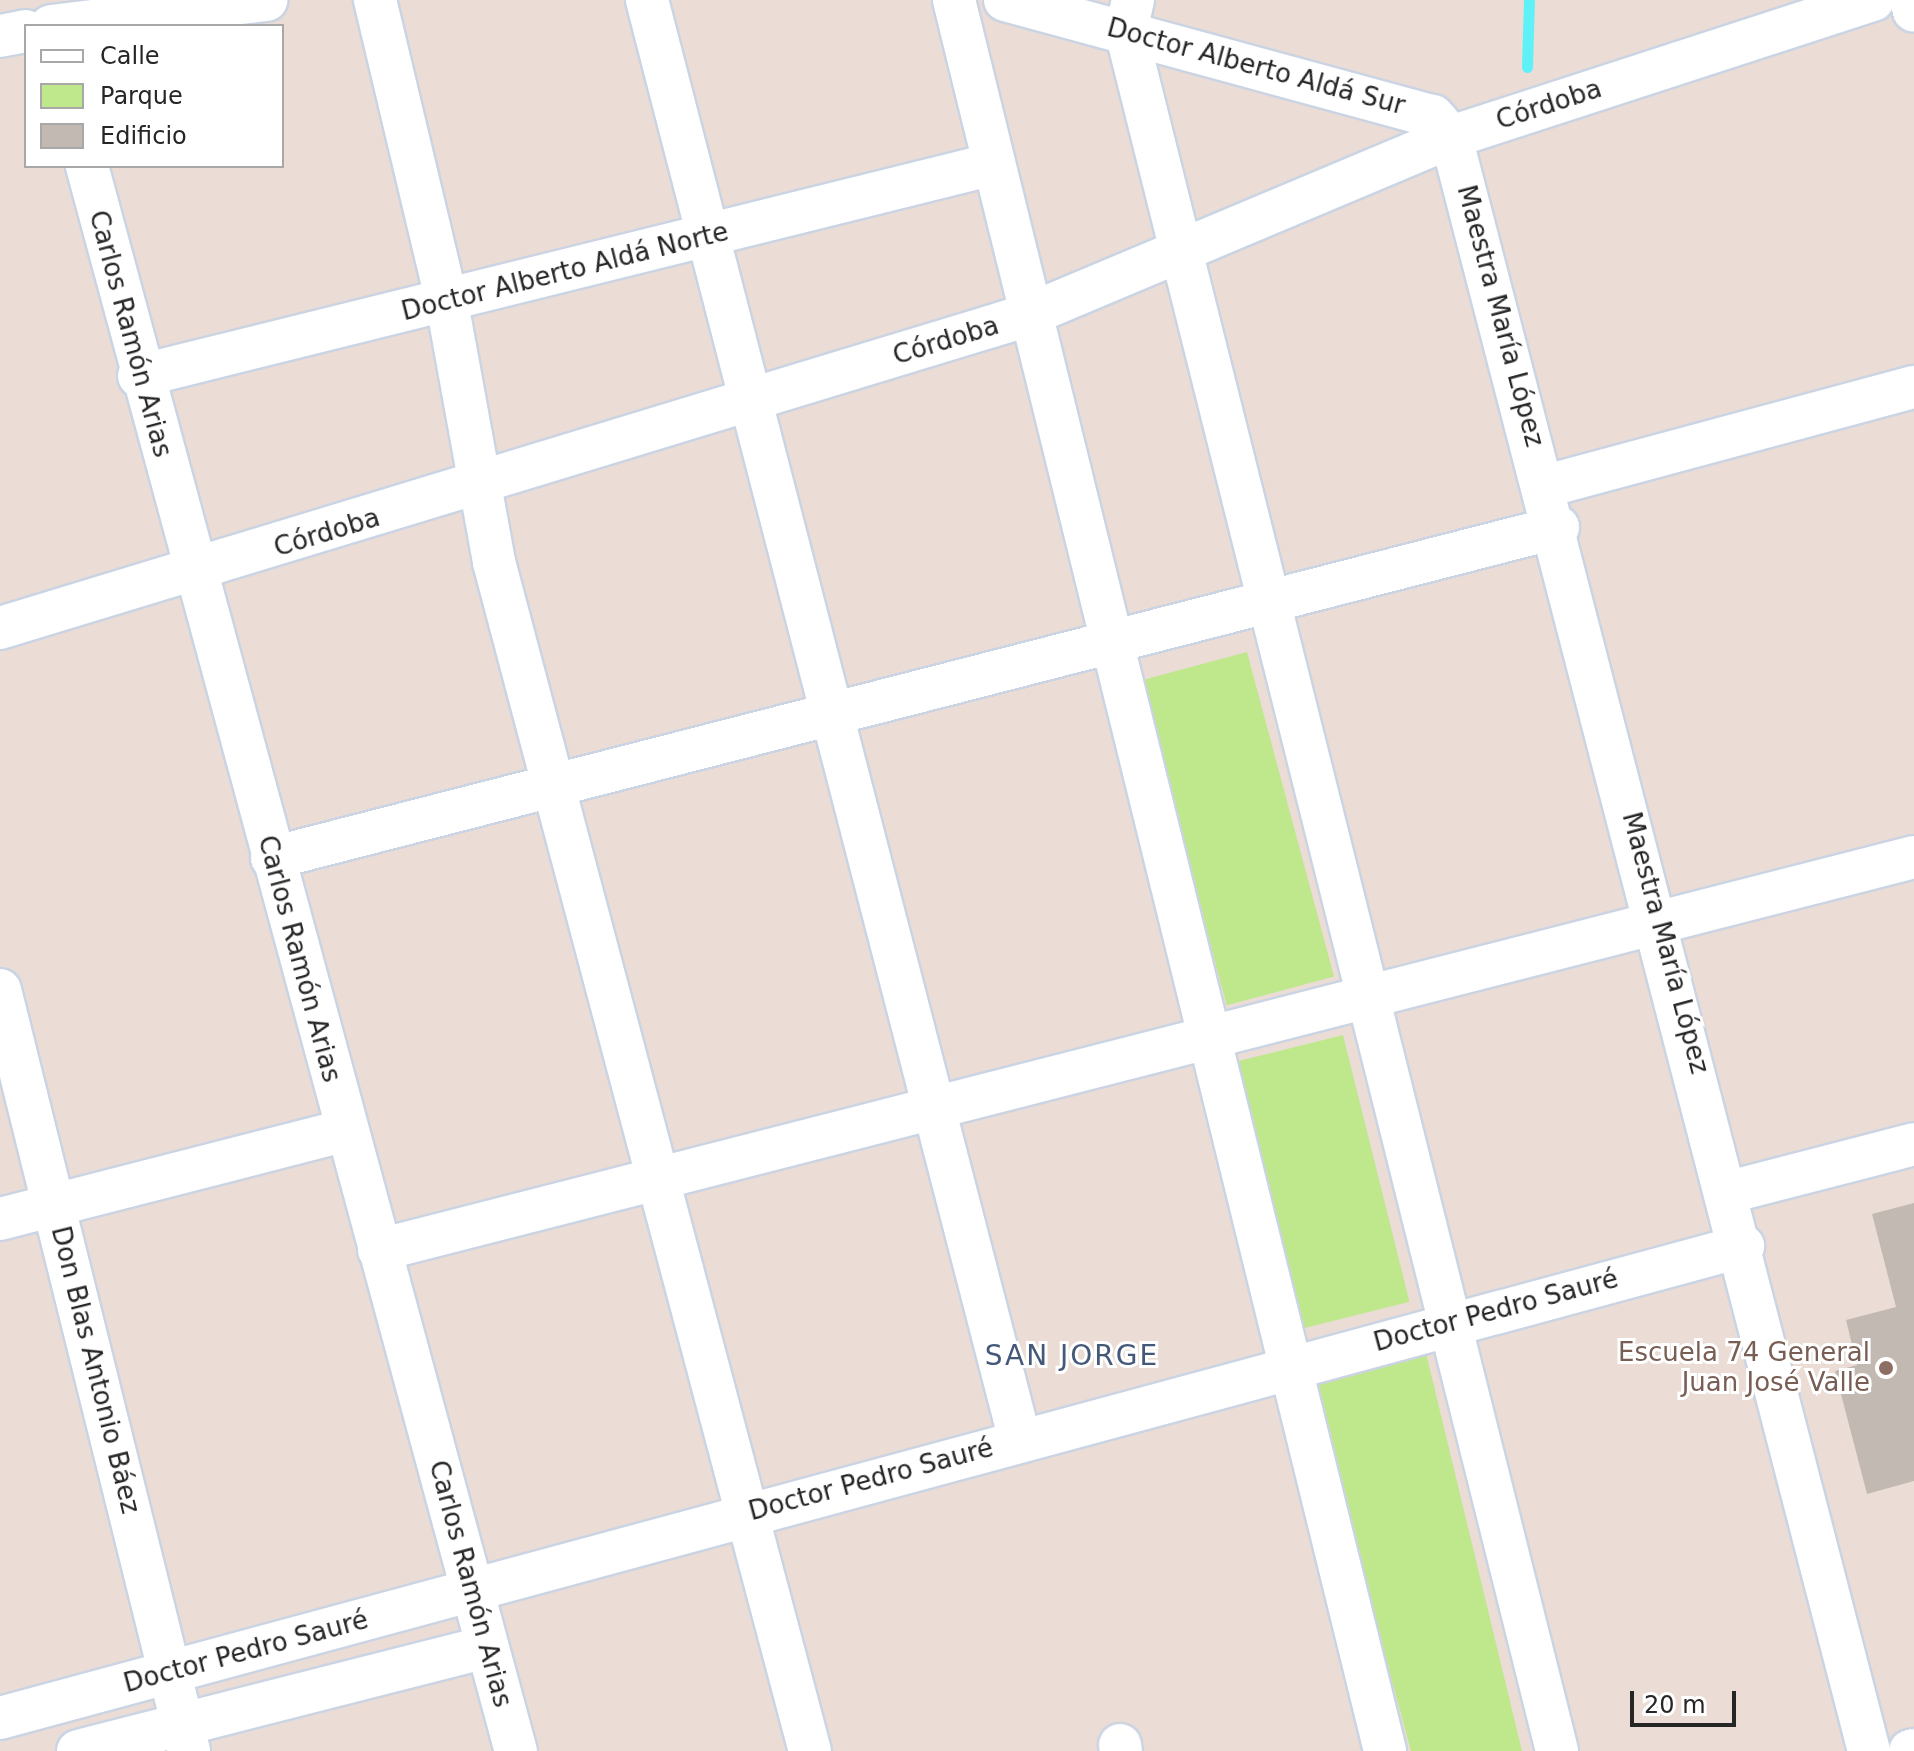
<!DOCTYPE html>
<meta charset="utf-8">
<style>
body{margin:0}
#map{position:relative;width:1914px;height:1751px;overflow:hidden;background:#ebddd6;font-family:"DejaVu Sans",sans-serif}
div>[style]{position:absolute}
.green>*{inset:0;background:#bfe78c;transform-origin:0 0}
.stream>*{height:11px;margin:-5.5px;padding:0 5.5px;transform-origin:5.5px;border-radius:5.5px;background:#5ef1f8}
.building>*{inset:0;background:#c2b9b2}
.roads{filter:drop-shadow(2px 0 #cbd4e2) drop-shadow(-2px 0 #cbd4e2) drop-shadow(0 2px #cbd4e2) drop-shadow(0 -2px #cbd4e2)}
.minor>*{height:42px;margin:-21px;padding:0 21px;transform-origin:21px;border-radius:21px;background:#fff}
.dots>*{width:22px;height:22px;translate:-50% -50%;box-sizing:border-box;border:4px solid #fff;border-radius:50%}
span{translate:-50% -50%;white-space:nowrap;text-align:center;line-height:1.15;-webkit-text-stroke:6px #fff;paint-order:stroke}
.street-label{font-size:26px;color:#262626}
.education-label{font-size:26px;color:#785e54}
.right{translate:-100% -50%;text-align:right}
.neighbourhood-label{font-size:28px;color:#44597a;letter-spacing:2px}
.legend{position:absolute;left:24px;top:24px;width:260px;height:144px;box-sizing:border-box;background:#fff;border:2px solid #a8a8a8;margin:0;padding:10px 14px;list-style:none;font-size:24px;color:#262626}
.legend li{display:flex;align-items:center;gap:16px;height:40px}
.legend b{width:40px;border:2px solid #a8a8a8}
.scale{position:absolute;left:1630px;top:1691px;width:106px;height:36px;box-sizing:border-box;border:4px solid #262626;border-top:0;padding-left:10px;font-size:24px;line-height:28px;white-space:nowrap;color:#262626;-webkit-text-stroke:6px #fff;paint-order:stroke}
</style>
<div id="map">
<div class="green">
<div style="left:1247px;top:652px;width:336px;height:111px;rotate:75deg"></div>
<div style="left:1343px;top:1035px;width:275px;height:114px;rotate:76deg"></div>
<div style="clip-path:polygon(1426px 1353px,1522px 1751px,1411px 1751px,1312px 1386px)"></div>
</div>
<div class="stream">
<div style="left:1527px;top:67px;width:67px;rotate:-88.3deg"></div>
</div>
<div class="building">
<div style="clip-path:polygon(1914px 1203px,1914px 1481px,1867px 1494px,1835px 1371px,1857px 1365px,1846px 1320px,1896px 1307px,1872px 1214px)"></div>
</div>
<div class="roads">
<div class="minor">
<div style="left:375px;top:0;width:311px;rotate:76.6deg"></div>
<div style="left:447px;top:303px;width:263px;rotate:79.7deg"></div>
<div style="left:494px;top:562px;width:1230px;rotate:75.12deg"></div>
<div style="left:647px;top:0;width:1488px;rotate:75.48deg"></div>
<div style="left:954px;top:0;width:1803px;rotate:76.17deg"></div>
<div style="left:1005px;top:0;width:443px;rotate:15.2deg"></div>
<div style="left:1433px;top:116px;width:28px;rotate:49deg"></div>
<div style="left:1451px;top:137px;width:1667px;rotate:75.48deg"></div>
<div style="left:1133px;top:0;width:32px;rotate:103deg"></div>
<div style="left:1126px;top:31px;width:1773px;rotate:75.93deg"></div>
<div style="left:1911px;top:0;width:11px;rotate:75deg"></div>
<div style="left:51px;top:26px;width:217px;rotate:-6.9deg"></div>
<div style="left:0;top:36px;width:26px;rotate:-11deg"></div>
<div style="left:87px;top:166px;width:1642px;rotate:74.86deg"></div>
<div style="left:139px;top:376px;width:877px;rotate:-13.93deg"></div>
<div style="left:1546px;top:486px;width:381px;rotate:-15.1deg"></div>
<div style="left:0;top:628px;width:1075px;rotate:-16.93deg"></div>
<div style="left:1028px;top:315px;width:459px;rotate:-22.8deg"></div>
<div style="left:1451px;top:137px;width:444px;rotate:-18deg"></div>
<div style="left:272px;top:858px;width:1328px;rotate:-14.43deg"></div>
<div style="left:0;top:990px;width:784px;rotate:76.05deg"></div>
<div style="left:1729px;top:1192px;width:191px;rotate:-14.5deg"></div>
<div style="left:0;top:1219px;width:357px;rotate:-14.4deg"></div>
<div style="left:379px;top:1250px;width:1585px;rotate:-14.36deg"></div>
<div style="left:0;top:1718px;width:1806px;rotate:-15.15deg"></div>
<div style="left:1120px;top:1745px;width:6px;rotate:81deg"></div>
<div style="left:78px;top:1751px;width:422px;rotate:-14.3deg"></div>
<div style="left:1910px;top:1751px;width:4px;rotate:-14deg"></div>
</div>
</div>
<div class="dots">
<div style="left:1886px;top:1368px;background:#8d6e63"></div>
</div>
<div class="street-label">
<span style="left:1256px;top:67px;rotate:15deg">Doctor Alberto Aldá Sur</span>
<span style="left:1549px;top:105px;rotate:-18deg">Córdoba</span>
<span style="left:565px;top:272px;rotate:-14deg">Doctor Alberto Aldá Norte</span>
<span style="left:1500px;top:316px;rotate:75deg">Maestra María López</span>
<span style="left:130px;top:334px;rotate:75deg">Carlos Ramón Arias</span>
<span style="left:946px;top:341px;rotate:-17deg">Córdoba</span>
<span style="left:327px;top:533px;rotate:-17deg">Córdoba</span>
<span style="left:1665px;top:943px;rotate:75deg">Maestra María López</span>
<span style="left:299px;top:959px;rotate:75deg">Carlos Ramón Arias</span>
<span style="left:1496px;top:1311px;rotate:-15deg">Doctor Pedro Sauré</span>
<span style="left:95px;top:1370px;rotate:76deg">Don Blas Antonio Báez</span>
<span style="left:871px;top:1480px;rotate:-15deg">Doctor Pedro Sauré</span>
<span style="left:470px;top:1584px;rotate:75deg">Carlos Ramón Arias</span>
<span style="left:246px;top:1652px;rotate:-15deg">Doctor Pedro Sauré</span>
</div>
<div class="education-label">
<span class="right" style="left:1870px;top:1368px">Escuela 74 General<br>Juan José Valle</span>
</div>
<div class="neighbourhood-label">
<span style="left:1072px;top:1356px">SAN JORGE</span>
</div>
<ul class="legend">
<li><b style="height:10px;background:#fff"></b>Calle</li>
<li><b style="height:22px;background:#bfe78c"></b>Parque</li>
<li><b style="height:22px;background:#c2b9b2"></b>Edificio</li>
</ul>
<div class="scale">20 m</div>
</div>
